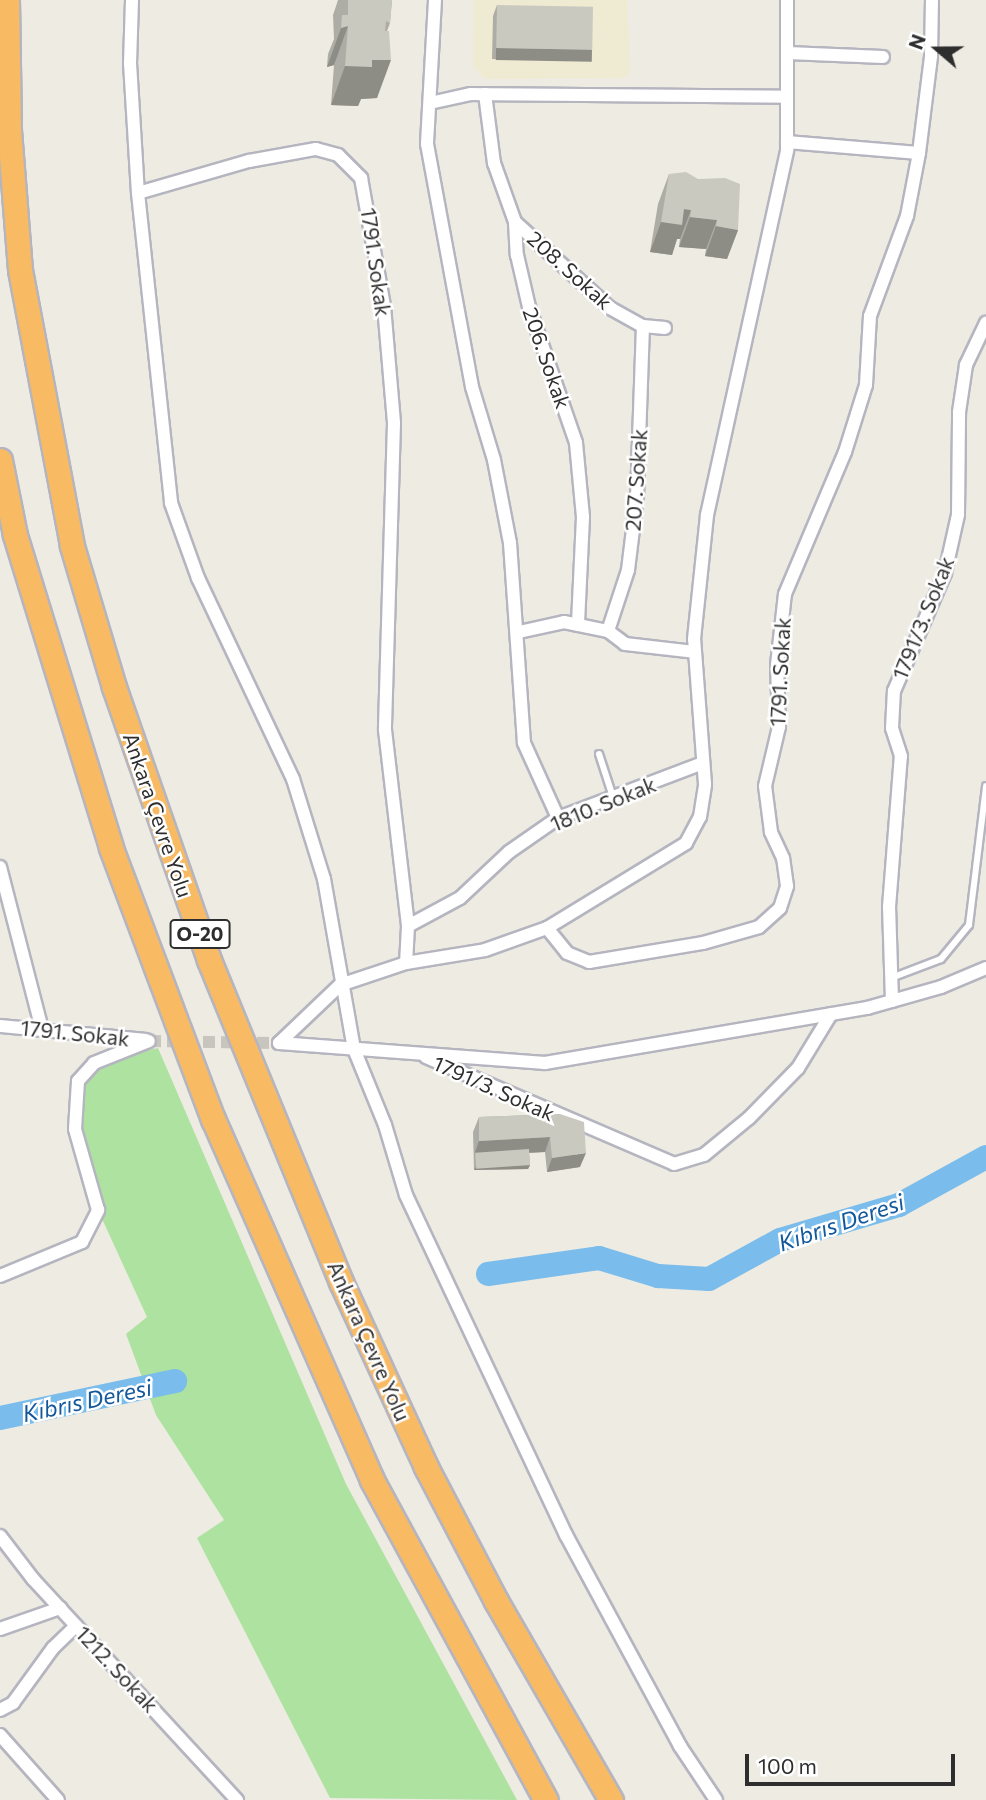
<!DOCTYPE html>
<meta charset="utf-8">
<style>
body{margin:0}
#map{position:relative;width:986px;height:1800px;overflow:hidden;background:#eeebe2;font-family:Commissioner,sans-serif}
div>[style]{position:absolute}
.education>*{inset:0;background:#efead2}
.green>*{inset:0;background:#ade2a1}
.river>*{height:24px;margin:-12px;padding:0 12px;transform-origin:12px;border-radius:12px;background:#7abceb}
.minor-tunnel>*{height:12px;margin-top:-6px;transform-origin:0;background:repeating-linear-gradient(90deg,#c8c5be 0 12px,transparent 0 18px)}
.roads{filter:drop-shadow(2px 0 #b5b5c0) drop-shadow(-2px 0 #b5b5c0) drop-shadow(0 2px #b5b5c0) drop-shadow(0 -2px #b5b5c0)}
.service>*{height:6px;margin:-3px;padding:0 3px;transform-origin:3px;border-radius:3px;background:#fff}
.minor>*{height:12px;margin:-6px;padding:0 6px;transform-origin:6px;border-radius:6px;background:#fff}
.motorway>*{height:23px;margin:-11.5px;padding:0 11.5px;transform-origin:11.5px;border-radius:11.5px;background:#f8ba63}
.wall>*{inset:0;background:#aeada5}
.shaded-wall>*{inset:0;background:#8d8d86;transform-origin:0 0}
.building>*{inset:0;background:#cac9c0;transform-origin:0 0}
span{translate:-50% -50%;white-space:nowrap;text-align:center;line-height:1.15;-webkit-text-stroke:5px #fff;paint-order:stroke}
.shield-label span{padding:2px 5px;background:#fff;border:2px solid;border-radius:5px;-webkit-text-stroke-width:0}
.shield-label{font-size:19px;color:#2e2e2e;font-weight:700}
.street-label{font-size:21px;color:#2e2e2e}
.water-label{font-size:23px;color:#14589c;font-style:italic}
.north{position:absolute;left:902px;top:14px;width:70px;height:70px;-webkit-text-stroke:5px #fff;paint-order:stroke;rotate:290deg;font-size:19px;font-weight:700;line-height:28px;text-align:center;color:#2e2e2e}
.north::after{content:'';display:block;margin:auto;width:24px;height:32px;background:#2e2e2e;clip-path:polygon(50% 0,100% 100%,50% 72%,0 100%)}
.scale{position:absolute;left:745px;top:1754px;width:210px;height:32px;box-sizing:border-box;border:4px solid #2e2e2e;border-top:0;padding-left:9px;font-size:21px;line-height:24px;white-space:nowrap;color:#2e2e2e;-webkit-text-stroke:5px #fff;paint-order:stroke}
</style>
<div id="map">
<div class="education">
<div style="clip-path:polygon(474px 0,627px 0,630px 73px,623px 78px,485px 79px,473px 67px)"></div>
</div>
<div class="green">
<div style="clip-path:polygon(158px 1048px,346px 1484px,517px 1800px,330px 1798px,197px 1538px,224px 1520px,156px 1415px,126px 1334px,147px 1317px,98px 1210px,74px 1099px,94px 1063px)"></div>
</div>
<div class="river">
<div style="left:488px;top:1274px;width:112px;rotate:-8.2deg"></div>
<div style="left:599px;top:1258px;width:62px;rotate:17deg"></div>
<div style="left:658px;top:1276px;width:51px;rotate:3.4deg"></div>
<div style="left:709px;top:1279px;width:81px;rotate:-28.8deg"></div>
<div style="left:780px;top:1240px;width:124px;rotate:-16.4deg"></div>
<div style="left:899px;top:1205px;width:99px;rotate:-28.9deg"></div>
<div style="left:0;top:1418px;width:179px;rotate:-11.9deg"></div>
</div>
<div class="minor-tunnel">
<div style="left:149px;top:1041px;width:130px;rotate:0.9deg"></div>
</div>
<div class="roads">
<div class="service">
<div style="left:599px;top:754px;width:45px;rotate:72deg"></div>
<div style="left:891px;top:978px;width:53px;rotate:-20.8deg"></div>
<div style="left:941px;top:959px;width:44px;rotate:-50.5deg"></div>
<div style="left:969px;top:925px;width:140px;rotate:-83deg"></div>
</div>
<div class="minor">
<div style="left:132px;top:0;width:63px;rotate:91.8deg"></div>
<div style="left:130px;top:63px;width:130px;rotate:86.5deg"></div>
<div style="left:138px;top:193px;width:312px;rotate:83.9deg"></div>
<div style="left:171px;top:503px;width:80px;rotate:70.2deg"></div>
<div style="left:198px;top:578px;width:222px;rotate:64.7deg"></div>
<div style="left:293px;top:779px;width:105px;rotate:72.8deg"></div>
<div style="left:324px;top:879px;width:173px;rotate:80deg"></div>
<div style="left:354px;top:1049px;width:82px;rotate:67.8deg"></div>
<div style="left:385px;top:1125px;width:73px;rotate:73.3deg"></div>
<div style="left:406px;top:1195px;width:376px;rotate:64.8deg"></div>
<div style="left:566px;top:1535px;width:240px;rotate:61.6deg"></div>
<div style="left:680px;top:1746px;width:65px;rotate:56.3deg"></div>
<div style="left:435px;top:0;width:144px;rotate:93.2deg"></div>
<div style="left:427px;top:144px;width:247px;rotate:79.5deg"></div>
<div style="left:472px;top:387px;width:76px;rotate:73.2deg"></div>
<div style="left:494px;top:460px;width:85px;rotate:79.1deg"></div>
<div style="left:510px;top:543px;width:200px;rotate:86deg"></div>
<div style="left:524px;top:743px;width:82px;rotate:65.6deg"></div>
<div style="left:788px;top:53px;width:95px;rotate:2.4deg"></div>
<div style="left:485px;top:94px;width:70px;rotate:82.6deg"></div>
<div style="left:494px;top:163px;width:63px;rotate:70.4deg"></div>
<div style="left:515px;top:222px;width:33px;rotate:87deg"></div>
<div style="left:517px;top:255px;width:53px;rotate:77deg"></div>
<div style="left:529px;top:307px;width:144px;rotate:70.9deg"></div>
<div style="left:576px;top:443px;width:74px;rotate:84.6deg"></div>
<div style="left:583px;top:517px;width:108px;rotate:92.7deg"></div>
<div style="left:430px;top:103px;width:42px;rotate:-12.4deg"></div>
<div style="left:471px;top:94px;width:316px;rotate:0.5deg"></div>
<div style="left:787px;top:142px;width:132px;rotate:4.8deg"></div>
<div style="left:138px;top:193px;width:116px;rotate:-16.1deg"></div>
<div style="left:249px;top:161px;width:68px;rotate:-10.2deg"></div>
<div style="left:316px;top:149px;width:23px;rotate:15deg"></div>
<div style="left:338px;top:155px;width:33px;rotate:45deg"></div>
<div style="left:361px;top:178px;width:130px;rotate:79.8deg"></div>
<div style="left:384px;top:306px;width:117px;rotate:85.1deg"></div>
<div style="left:394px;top:423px;width:307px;rotate:91.7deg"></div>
<div style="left:385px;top:730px;width:197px;rotate:83.3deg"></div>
<div style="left:408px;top:926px;width:37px;rotate:93deg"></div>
<div style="left:515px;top:222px;width:128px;rotate:42.2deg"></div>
<div style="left:610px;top:308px;width:38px;rotate:29deg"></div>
<div style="left:643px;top:326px;width:22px;rotate:5deg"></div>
<div style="left:608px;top:631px;width:64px;rotate:-71.8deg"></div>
<div style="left:628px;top:570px;width:74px;rotate:-83deg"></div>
<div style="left:637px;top:497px;width:171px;rotate:-88deg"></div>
<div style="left:519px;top:632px;width:46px;rotate:-12.5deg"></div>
<div style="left:564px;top:622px;width:45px;rotate:11.6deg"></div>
<div style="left:608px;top:631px;width:21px;rotate:37deg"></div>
<div style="left:625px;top:644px;width:70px;rotate:6.5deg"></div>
<div style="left:0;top:867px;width:167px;rotate:75.5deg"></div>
<div style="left:408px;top:926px;width:59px;rotate:-28.3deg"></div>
<div style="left:460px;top:898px;width:67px;rotate:-43.2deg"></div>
<div style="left:509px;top:852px;width:60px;rotate:-34.8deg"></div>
<div style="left:558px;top:818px;width:155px;rotate:-20.8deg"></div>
<div style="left:547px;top:928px;width:32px;rotate:51deg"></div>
<div style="left:567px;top:953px;width:24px;rotate:22deg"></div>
<div style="left:589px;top:962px;width:116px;rotate:-9.5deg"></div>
<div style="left:703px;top:943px;width:58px;rotate:-15.9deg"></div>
<div style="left:759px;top:927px;width:28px;rotate:-42deg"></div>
<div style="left:780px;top:908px;width:23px;rotate:-72deg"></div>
<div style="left:787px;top:886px;width:28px;rotate:-98deg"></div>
<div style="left:783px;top:858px;width:29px;rotate:-115deg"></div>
<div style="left:771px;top:832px;width:46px;rotate:-97.4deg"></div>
<div style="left:765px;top:786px;width:61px;rotate:-76.7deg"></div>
<div style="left:779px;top:727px;width:62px;rotate:-91.8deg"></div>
<div style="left:777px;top:665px;width:71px;rotate:-83.6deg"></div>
<div style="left:785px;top:594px;width:154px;rotate:-67.1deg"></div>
<div style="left:845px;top:452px;width:70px;rotate:-72.6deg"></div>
<div style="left:866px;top:385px;width:69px;rotate:-86.7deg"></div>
<div style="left:870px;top:316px;width:107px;rotate:-69.7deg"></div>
<div style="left:907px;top:216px;width:64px;rotate:-79.2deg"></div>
<div style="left:919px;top:153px;width:98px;rotate:-82.9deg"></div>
<div style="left:931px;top:56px;width:56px;rotate:-89deg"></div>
<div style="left:892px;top:1001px;width:94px;rotate:-91.8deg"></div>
<div style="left:889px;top:907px;width:151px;rotate:-85.5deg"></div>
<div style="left:901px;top:756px;width:29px;rotate:-108deg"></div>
<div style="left:892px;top:728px;width:37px;rotate:-87deg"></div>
<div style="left:894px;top:691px;width:129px;rotate:-66.6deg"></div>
<div style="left:945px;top:573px;width:59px;rotate:-77.4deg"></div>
<div style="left:958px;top:515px;width:103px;rotate:-89.4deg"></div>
<div style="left:959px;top:412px;width:48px;rotate:-81.5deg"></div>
<div style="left:966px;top:365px;width:47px;rotate:-64.5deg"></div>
<div style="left:0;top:1026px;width:146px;rotate:5.5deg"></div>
<div style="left:279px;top:1043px;width:84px;rotate:-43.6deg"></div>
<div style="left:340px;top:985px;width:70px;rotate:-18.4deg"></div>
<div style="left:406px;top:963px;width:80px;rotate:-9.3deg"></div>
<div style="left:485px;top:950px;width:66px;rotate:-19.5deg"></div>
<div style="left:547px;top:928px;width:163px;rotate:-31.4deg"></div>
<div style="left:686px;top:843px;width:30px;rotate:-62deg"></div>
<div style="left:700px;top:817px;width:33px;rotate:-81deg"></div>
<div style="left:705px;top:784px;width:145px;rotate:-94.3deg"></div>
<div style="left:694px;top:639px;width:125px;rotate:-84deg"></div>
<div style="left:707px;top:515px;width:374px;rotate:-77.6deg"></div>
<div style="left:787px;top:150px;width:150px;rotate:-90deg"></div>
<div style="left:279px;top:1043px;width:267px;rotate:4.3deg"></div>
<div style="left:545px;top:1063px;width:327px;rotate:-9.7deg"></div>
<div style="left:867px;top:1008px;width:77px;rotate:-15.8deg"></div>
<div style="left:941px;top:987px;width:49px;rotate:-22.9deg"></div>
<div style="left:426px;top:1057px;width:270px;rotate:23.3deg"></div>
<div style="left:674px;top:1164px;width:31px;rotate:-17deg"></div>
<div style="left:704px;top:1155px;width:58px;rotate:-39.4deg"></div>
<div style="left:749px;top:1118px;width:70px;rotate:-45.6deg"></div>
<div style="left:798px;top:1068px;width:63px;rotate:-58.6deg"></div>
<div style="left:0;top:1276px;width:89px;rotate:-22.5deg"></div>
<div style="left:82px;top:1242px;width:36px;rotate:-63deg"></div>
<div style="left:98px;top:1210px;width:84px;rotate:-105.9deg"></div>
<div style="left:75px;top:1129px;width:48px;rotate:-86.4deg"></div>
<div style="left:78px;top:1081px;width:24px;rotate:-48deg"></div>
<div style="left:94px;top:1063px;width:59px;rotate:-21.8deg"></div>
<div style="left:0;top:1536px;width:54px;rotate:52.5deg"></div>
<div style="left:33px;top:1579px;width:301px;rotate:47.3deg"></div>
<div style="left:0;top:1629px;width:64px;rotate:-19.3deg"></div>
<div style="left:0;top:1710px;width:15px;rotate:-28deg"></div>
<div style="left:13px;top:1703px;width:68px;rotate:-54deg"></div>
<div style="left:53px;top:1648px;width:32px;rotate:-44deg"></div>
<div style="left:0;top:1735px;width:87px;rotate:48.3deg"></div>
</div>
<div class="motorway">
<div style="left:7px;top:0;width:130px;rotate:89.1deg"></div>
<div style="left:9px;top:130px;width:140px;rotate:85.5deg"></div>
<div style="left:20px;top:270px;width:281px;rotate:79.3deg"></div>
<div style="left:72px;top:546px;width:147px;rotate:73.4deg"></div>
<div style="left:114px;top:687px;width:289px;rotate:70.8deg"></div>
<div style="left:209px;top:960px;width:348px;rotate:67.7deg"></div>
<div style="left:341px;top:1282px;width:204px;rotate:65.3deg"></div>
<div style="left:426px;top:1467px;width:151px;rotate:62.4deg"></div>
<div style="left:496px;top:1601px;width:230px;rotate:60deg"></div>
<div style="left:0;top:460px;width:76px;rotate:78.7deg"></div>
<div style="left:15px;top:535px;width:327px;rotate:72.9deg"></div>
<div style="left:111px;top:848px;width:290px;rotate:69.4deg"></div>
<div style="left:213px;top:1119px;width:394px;rotate:66.2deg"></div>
<div style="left:372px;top:1480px;width:364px;rotate:61.5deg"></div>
</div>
</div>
<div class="wall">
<div style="clip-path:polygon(338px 0,392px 0,390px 23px,387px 31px,377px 98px,361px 99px,358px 106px,331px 105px,334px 65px,327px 67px,328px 54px,334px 39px,333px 15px)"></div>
<div style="clip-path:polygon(497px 5px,592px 50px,588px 61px,492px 59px,493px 16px)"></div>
<div style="clip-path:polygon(669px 174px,738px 230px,727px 259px,705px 256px,706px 249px,679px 247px,680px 239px,677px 239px,672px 255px,650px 252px,658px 204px)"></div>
<div style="clip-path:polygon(560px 1114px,580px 1167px,547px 1172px,545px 1152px,529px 1153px,530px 1165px,528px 1169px,474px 1170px,473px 1132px,479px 1117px)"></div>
</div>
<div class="shaded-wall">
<div style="clip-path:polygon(348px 26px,334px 65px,327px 67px,341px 28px)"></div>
<div style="left:496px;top:48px;width:96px;height:12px;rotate:1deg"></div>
<div style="clip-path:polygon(372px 60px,391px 60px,377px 98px,361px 99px,358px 106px,331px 105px,345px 66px)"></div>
<div style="clip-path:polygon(684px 209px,691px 210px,680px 239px,677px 239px,672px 255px,650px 252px,661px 222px)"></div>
<div style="clip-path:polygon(690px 217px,717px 220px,706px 249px,679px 247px)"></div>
<div style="clip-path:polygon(716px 226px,738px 230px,727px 259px,705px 256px)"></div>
<div style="clip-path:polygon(550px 1137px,545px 1152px,475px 1155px,475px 1152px,479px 1141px)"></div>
<div style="clip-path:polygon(586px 1153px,580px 1167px,547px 1172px,552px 1158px)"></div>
<div style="clip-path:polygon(530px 1165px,528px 1169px,474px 1170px,476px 1167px)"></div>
</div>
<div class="building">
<div style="clip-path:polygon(348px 0,392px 0,390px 23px,386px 21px,385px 31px,389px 31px,391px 60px,372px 60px,372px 67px,345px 66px,348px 26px,341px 28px,342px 15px,348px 15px)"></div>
<div style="left:497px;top:5px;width:96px;height:43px;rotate:1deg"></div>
<div style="clip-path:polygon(686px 172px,698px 179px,725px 178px,740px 184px,738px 230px,716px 226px,717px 220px,690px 217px,691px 210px,684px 209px,682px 225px,661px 222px,669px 174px)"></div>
<div style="clip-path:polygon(560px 1114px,584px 1122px,586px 1153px,552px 1158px,550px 1137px,479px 1141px,479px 1117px)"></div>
<div style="left:529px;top:1149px;width:16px;height:54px;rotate:86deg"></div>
</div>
<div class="shield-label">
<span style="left:200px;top:934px">O-20</span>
</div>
<div class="street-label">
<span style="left:376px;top:262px;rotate:82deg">1791. Sokak</span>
<span style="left:570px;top:270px;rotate:42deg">208. Sokak</span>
<span style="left:547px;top:358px;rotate:71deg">206. Sokak</span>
<span style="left:636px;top:480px;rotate:-86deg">207. Sokak</span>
<span style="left:923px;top:618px;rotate:-68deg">1791/3. Sokak</span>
<span style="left:780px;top:672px;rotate:-87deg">1791. Sokak</span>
<span style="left:603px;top:804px;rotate:-22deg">1810. Sokak</span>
<span style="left:158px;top:815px;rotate:71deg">Ankara Çevre Yolu</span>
<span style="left:75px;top:1033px;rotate:6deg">1791. Sokak</span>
<span style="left:494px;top:1088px;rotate:24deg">1791/3. Sokak</span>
<span style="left:369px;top:1341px;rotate:66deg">Ankara Çevre Yolu</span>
<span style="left:117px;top:1669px;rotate:47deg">1212. Sokak</span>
</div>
<div class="water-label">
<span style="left:841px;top:1222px;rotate:-19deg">Kıbrıs Deresi</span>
<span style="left:87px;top:1400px;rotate:-12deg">Kıbrıs Deresi</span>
</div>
<div class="north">N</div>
<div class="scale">100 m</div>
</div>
